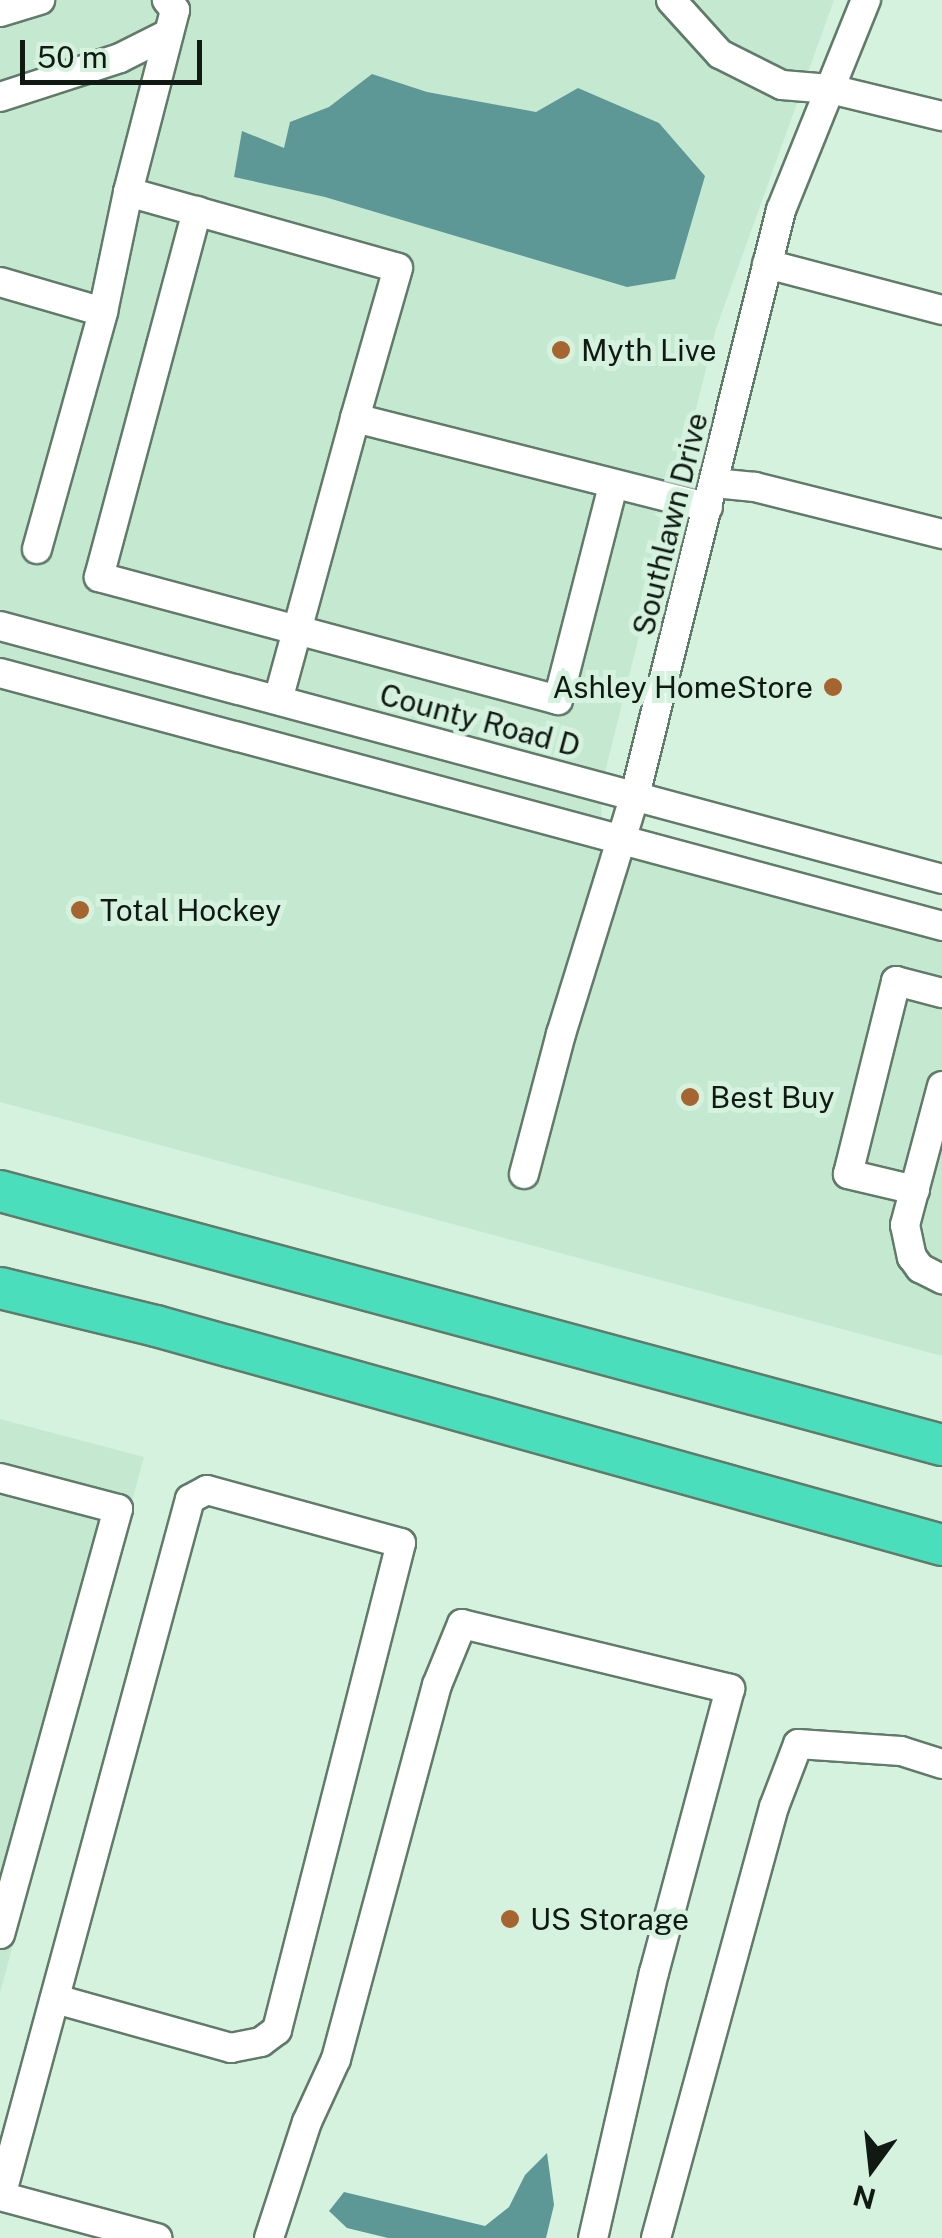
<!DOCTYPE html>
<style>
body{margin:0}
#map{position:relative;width:942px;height:2238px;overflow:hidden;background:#d5f2de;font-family:"Public Sans",sans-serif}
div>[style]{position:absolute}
.built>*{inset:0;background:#c5e9d0}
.water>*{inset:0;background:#5d9796}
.roads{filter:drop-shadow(2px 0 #617a69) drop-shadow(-2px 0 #617a69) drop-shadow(0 2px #617a69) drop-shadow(0 -2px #617a69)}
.minor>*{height:28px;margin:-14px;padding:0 14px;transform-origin:14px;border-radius:14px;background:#fff}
.highway>*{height:40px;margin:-20px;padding:0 20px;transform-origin:20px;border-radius:20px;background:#4bdebd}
.dots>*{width:28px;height:28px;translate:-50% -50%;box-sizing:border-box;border:5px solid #d5f2de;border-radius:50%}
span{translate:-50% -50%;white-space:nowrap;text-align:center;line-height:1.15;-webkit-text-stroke:10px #d5f2de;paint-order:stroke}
.poi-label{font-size:30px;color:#101a13}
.left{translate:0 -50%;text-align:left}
.right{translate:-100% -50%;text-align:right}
.street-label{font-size:30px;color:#101a13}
.north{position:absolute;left:822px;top:2118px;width:100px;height:100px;-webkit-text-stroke:8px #d5f2de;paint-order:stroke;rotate:195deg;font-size:28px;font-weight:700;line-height:40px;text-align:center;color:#101a13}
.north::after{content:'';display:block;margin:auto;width:35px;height:45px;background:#101a13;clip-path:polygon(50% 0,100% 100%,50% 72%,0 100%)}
.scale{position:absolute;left:20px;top:40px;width:182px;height:45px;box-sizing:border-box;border:5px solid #101a13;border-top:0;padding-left:12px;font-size:30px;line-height:35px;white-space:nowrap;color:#101a13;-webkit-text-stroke:8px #d5f2de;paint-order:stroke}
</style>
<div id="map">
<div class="built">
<div style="clip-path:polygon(0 0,834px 0,716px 329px,601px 788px,602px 831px,942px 924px,942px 1356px,0 1102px)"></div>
<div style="clip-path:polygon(0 1419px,144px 1457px,0 1993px)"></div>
</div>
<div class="water">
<div style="clip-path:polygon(372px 74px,427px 92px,536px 112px,578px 88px,659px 123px,705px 176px,675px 279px,627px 287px,325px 197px,234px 177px,242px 131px,284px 148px,290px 122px,329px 107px)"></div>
<div style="clip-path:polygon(547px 2153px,554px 2205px,546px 2238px,388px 2238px,347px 2228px,329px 2211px,344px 2192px,485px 2226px,509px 2207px,525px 2175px)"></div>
</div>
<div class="roads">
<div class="minor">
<div style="left:671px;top:0;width:73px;rotate:47.8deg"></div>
<div style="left:720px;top:54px;width:69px;rotate:26.6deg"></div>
<div style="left:782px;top:85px;width:48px;rotate:4.8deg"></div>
<div style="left:830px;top:89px;width:115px;rotate:13.6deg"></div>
<div style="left:0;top:12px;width:42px;rotate:-16.7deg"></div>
<div style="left:0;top:97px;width:126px;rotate:-18deg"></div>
<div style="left:120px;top:58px;width:54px;rotate:-26.6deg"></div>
<div style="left:128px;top:192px;width:188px;rotate:-75.5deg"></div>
<div style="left:175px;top:10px;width:13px;rotate:-129deg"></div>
<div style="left:197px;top:211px;width:379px;rotate:105deg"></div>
<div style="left:99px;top:577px;width:475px;rotate:15deg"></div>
<div style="left:558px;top:700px;width:221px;rotate:-75.6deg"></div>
<div style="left:767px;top:264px;width:181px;rotate:14.7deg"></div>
<div style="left:0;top:282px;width:107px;rotate:16.2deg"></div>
<div style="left:103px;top:312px;width:123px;rotate:-78.2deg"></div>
<div style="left:128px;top:192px;width:280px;rotate:15.7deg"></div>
<div style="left:398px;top:268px;width:156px;rotate:106deg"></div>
<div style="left:355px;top:418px;width:364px;rotate:14.2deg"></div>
<div style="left:714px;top:483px;width:41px;rotate:5.6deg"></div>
<div style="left:755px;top:487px;width:193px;rotate:14.1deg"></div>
<div style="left:37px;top:549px;width:246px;rotate:-74.4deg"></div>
<div style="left:0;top:626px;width:975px;rotate:15.03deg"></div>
<div style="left:0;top:673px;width:975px;rotate:15.03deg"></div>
<div style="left:278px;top:700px;width:292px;rotate:-74.7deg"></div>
<div style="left:942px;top:1086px;width:144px;rotate:104.9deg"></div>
<div style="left:905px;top:1225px;width:33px;rotate:78deg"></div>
<div style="left:912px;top:1257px;width:14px;rotate:54deg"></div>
<div style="left:920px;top:1268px;width:25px;rotate:27deg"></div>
<div style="left:524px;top:1174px;width:145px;rotate:-75.2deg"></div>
<div style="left:561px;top:1034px;width:250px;rotate:-72.8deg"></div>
<div style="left:635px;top:795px;width:603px;rotate:-75.99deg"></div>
<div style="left:781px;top:210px;width:227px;rotate:-68deg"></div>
<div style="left:915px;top:1190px;width:69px;rotate:-166.6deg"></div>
<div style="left:848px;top:1174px;width:199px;rotate:-76deg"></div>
<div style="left:896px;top:981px;width:48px;rotate:14.6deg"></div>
<div style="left:0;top:1478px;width:122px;rotate:14.7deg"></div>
<div style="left:118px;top:1509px;width:441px;rotate:105.5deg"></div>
<div style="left:0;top:2196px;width:163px;rotate:15deg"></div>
<div style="left:1px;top:2196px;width:722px;rotate:-74.83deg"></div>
<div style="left:190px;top:1499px;width:19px;rotate:-28deg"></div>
<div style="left:207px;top:1490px;width:201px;rotate:15.3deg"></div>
<div style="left:401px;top:1543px;width:503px;rotate:104.29deg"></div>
<div style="left:277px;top:2030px;width:20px;rotate:143deg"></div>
<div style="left:261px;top:2042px;width:31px;rotate:169deg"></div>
<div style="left:231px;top:2048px;width:183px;rotate:-164.4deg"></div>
<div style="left:269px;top:2238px;width:122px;rotate:-71.9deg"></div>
<div style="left:307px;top:2122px;width:69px;rotate:-65.3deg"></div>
<div style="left:336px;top:2059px;width:387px;rotate:-74.9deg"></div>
<div style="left:437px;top:1685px;width:66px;rotate:-67.7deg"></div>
<div style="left:462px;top:1624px;width:276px;rotate:13.6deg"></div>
<div style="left:730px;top:1689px;width:293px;rotate:105deg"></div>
<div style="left:654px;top:1972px;width:273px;rotate:102.9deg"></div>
<div style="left:656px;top:2238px;width:447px;rotate:-74.7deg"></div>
<div style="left:774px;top:1807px;width:67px;rotate:-69.1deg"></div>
<div style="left:798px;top:1744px;width:103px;rotate:3.9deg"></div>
<div style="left:901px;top:1751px;width:43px;rotate:17.6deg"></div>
</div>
<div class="highway">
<div style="left:0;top:1191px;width:976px;rotate:15.09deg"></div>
<div style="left:0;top:1288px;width:161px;rotate:13.7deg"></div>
<div style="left:156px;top:1326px;width:816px;rotate:15.57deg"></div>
</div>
</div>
<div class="dots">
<div style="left:561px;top:350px;background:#a66530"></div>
<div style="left:833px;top:687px;background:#a66530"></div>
<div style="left:80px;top:910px;background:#a66530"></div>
<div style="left:690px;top:1097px;background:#a66530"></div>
<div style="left:510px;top:1919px;background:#a66530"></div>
</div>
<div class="poi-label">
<span class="left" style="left:581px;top:350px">Myth Live</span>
<span class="right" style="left:813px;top:687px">Ashley HomeStore</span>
<span class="left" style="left:100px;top:910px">Total Hockey</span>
<span class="left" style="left:710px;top:1097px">Best Buy</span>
<span class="left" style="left:530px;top:1919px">US Storage</span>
</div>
<div class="street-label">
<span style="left:670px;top:524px;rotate:-76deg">Southlawn Drive</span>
<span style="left:480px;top:720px;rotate:15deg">County Road D</span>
</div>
<div class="north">N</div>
<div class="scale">50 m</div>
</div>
